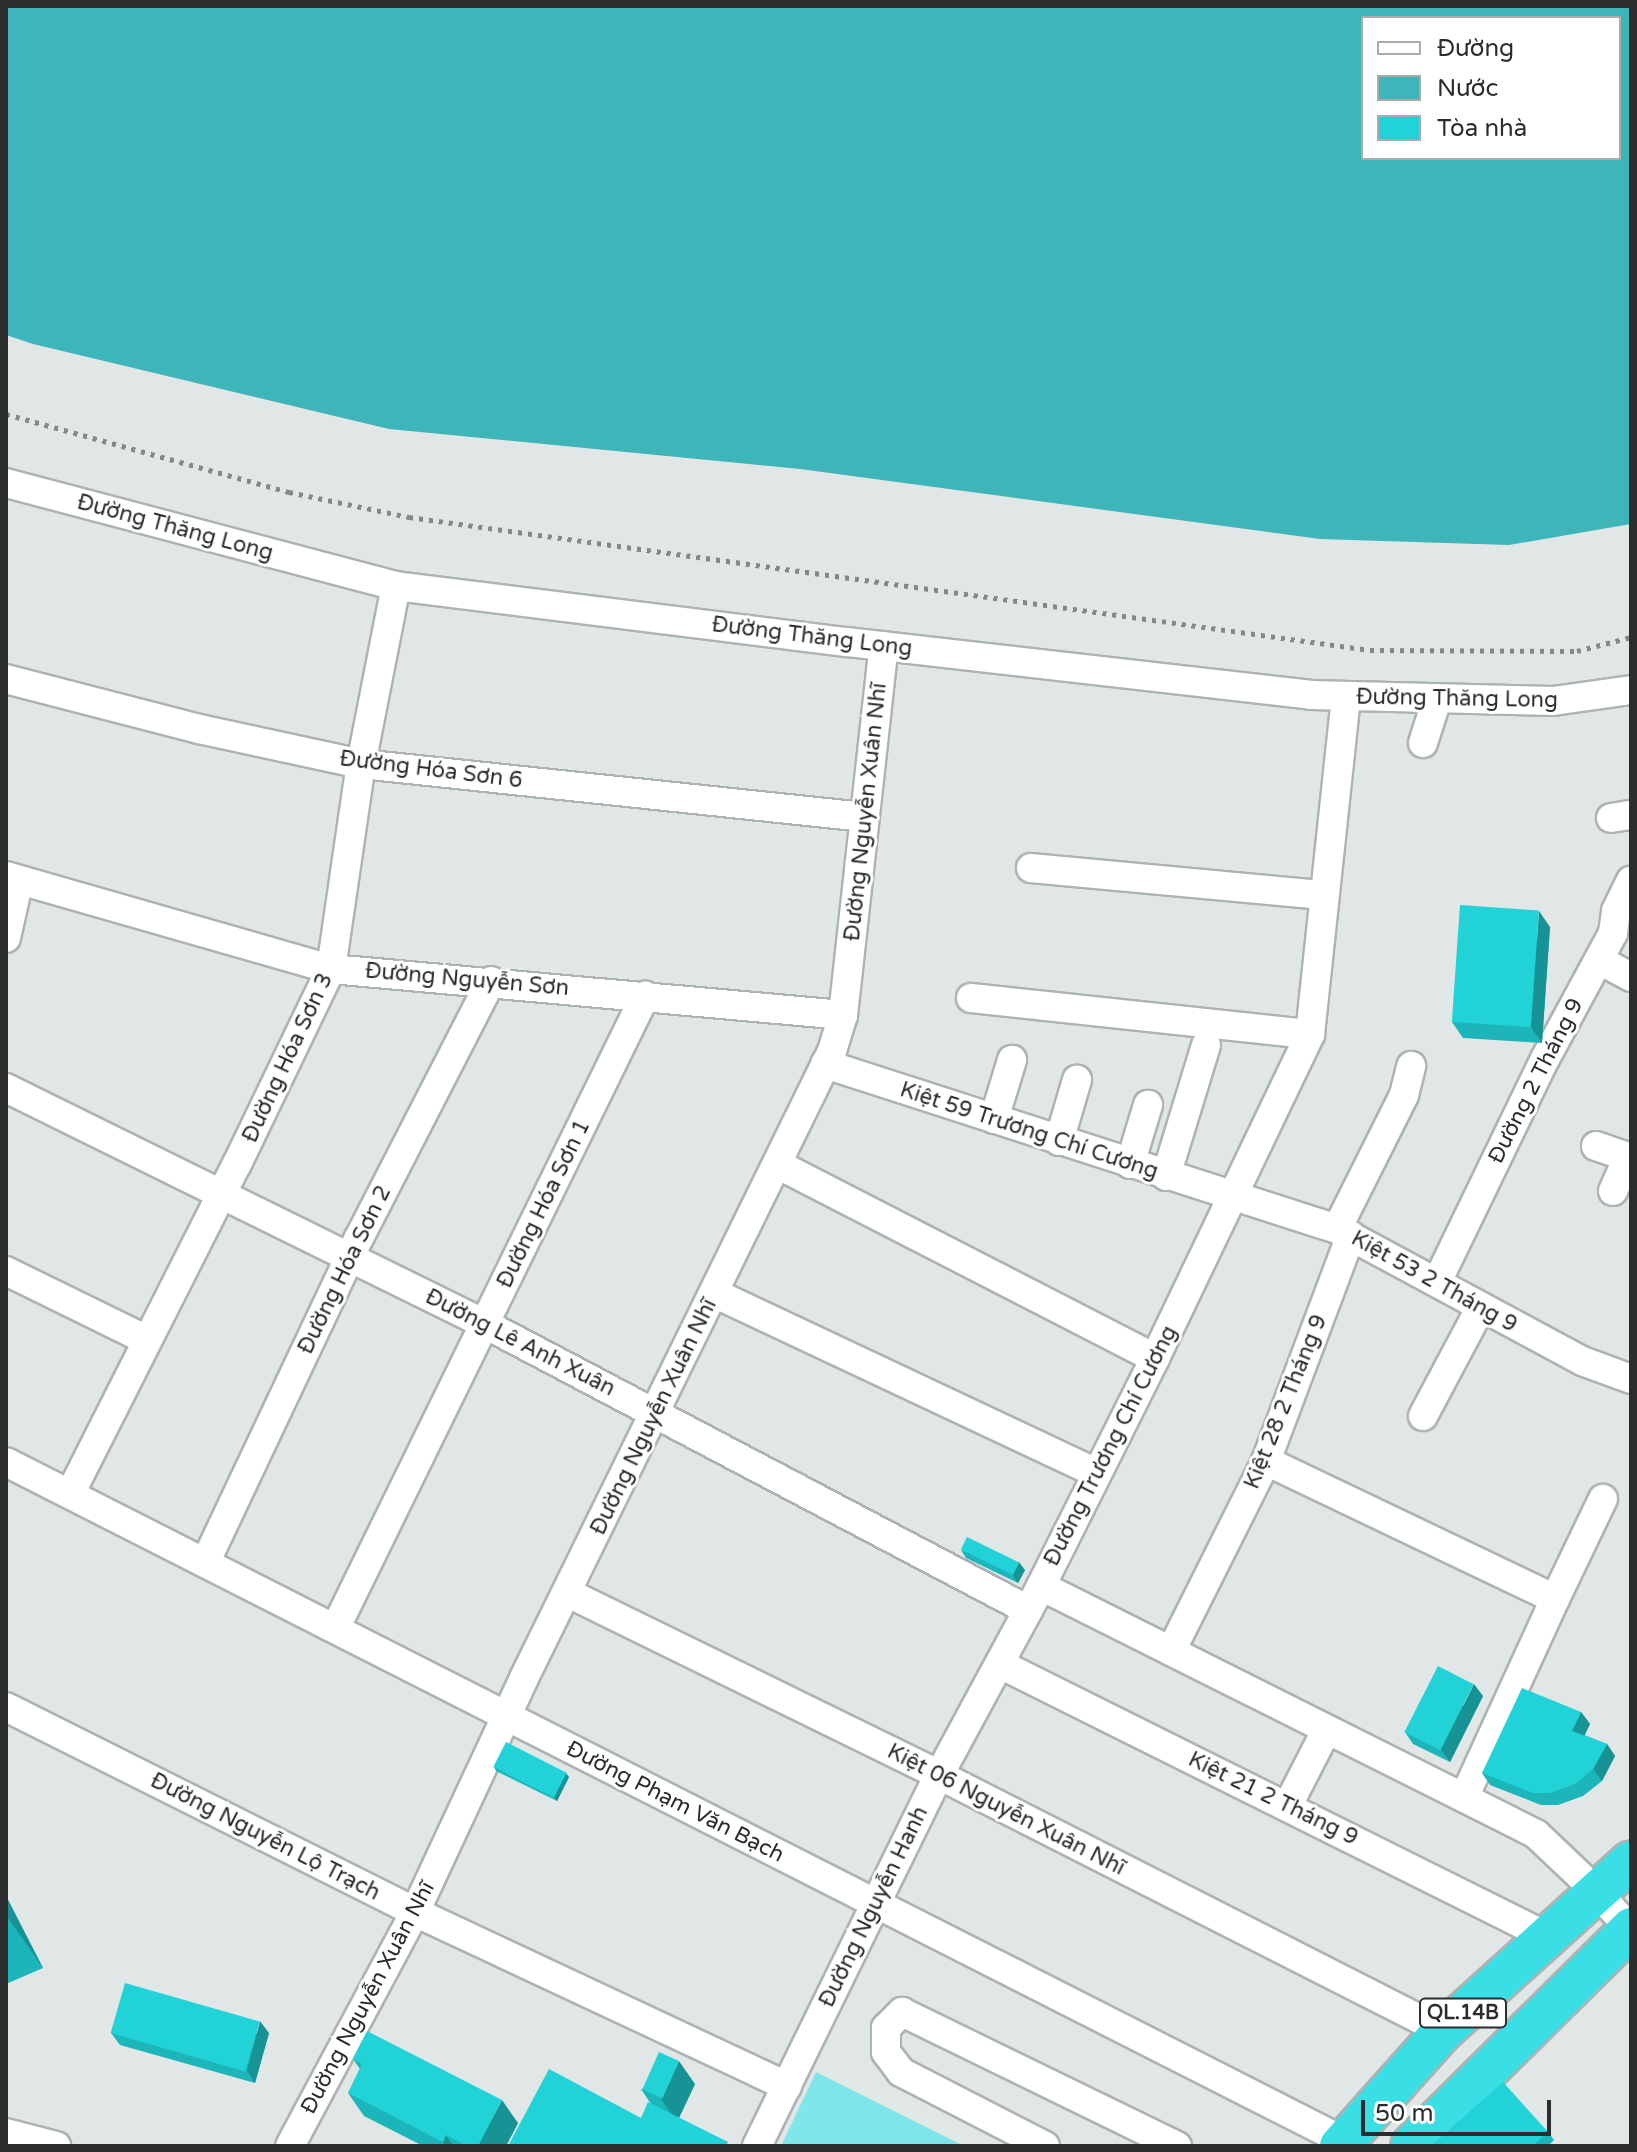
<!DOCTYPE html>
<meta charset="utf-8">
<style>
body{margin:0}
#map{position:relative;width:1637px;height:2152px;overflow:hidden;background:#e1e7e7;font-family:"Varela Round",sans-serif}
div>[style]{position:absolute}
.green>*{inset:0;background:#7fe6ea}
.water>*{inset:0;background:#3eb5b9}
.path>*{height:5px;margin-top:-2.5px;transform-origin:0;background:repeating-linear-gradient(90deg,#848889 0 4px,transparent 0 10px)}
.roads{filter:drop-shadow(2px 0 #adb3b3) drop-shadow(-2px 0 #adb3b3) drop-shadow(0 2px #adb3b3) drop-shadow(0 -2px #adb3b3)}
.minor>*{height:28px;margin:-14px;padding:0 14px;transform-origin:14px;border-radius:14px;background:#fff}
.highway>*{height:40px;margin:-20px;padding:0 20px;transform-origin:20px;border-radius:20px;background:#3adfe5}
.wall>*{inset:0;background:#1cb5b9}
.shaded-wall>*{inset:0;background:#179396}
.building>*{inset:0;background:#21d2d7;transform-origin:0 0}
span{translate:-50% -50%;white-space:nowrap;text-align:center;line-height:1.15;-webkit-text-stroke:6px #fff;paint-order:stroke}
.shield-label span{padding:2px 6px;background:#fff;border:2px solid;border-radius:6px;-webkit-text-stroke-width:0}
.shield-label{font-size:20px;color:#2a2c2d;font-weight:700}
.street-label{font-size:22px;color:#2a2c2d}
.frame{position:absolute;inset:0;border:8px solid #2a2c2d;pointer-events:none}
.legend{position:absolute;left:1361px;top:16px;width:260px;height:144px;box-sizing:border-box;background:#fff;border:2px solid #aaabab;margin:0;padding:10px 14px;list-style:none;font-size:24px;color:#2a2c2d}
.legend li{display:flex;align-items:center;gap:16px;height:40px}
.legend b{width:40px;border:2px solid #aaabab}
.scale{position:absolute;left:1361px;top:2100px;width:190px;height:36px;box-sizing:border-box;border:4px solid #2a2c2d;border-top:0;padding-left:10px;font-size:24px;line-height:28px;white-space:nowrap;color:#2a2c2d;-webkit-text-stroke:6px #fff;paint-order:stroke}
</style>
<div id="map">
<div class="green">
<div style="clip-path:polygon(816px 2072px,964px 2146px,781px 2146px)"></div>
</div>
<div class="water">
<div style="clip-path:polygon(evenodd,6px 6px,1631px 6px,1631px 524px,1509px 545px,1320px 539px,800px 469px,389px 429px,33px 344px,6px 335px,6px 6px,1363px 18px,1619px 18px,1619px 158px,1363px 158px,1363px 18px)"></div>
</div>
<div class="path">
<div style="left:6px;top:414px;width:294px;rotate:15.4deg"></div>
<div style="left:289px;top:492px;width:123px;rotate:11.8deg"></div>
<div style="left:409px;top:517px;width:970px;rotate:7.88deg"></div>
<div style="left:1370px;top:650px;width:207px;rotate:0.3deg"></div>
<div style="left:1577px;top:651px;width:56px;rotate:-14.5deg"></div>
</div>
<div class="roads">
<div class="minor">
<div style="left:6px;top:483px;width:403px;rotate:14.8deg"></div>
<div style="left:396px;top:586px;width:454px;rotate:7.1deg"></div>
<div style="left:847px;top:642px;width:467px;rotate:6.5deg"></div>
<div style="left:1311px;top:695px;width:242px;rotate:1.4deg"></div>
<div style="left:1553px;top:701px;width:79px;rotate:-8deg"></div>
<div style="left:6px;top:679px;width:199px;rotate:14.5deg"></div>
<div style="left:199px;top:729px;width:166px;rotate:12.2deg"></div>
<div style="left:361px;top:764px;width:506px;rotate:6.01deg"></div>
<div style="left:1423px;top:743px;width:46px;rotate:-72.3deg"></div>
<div style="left:1611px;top:818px;width:20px;rotate:-9deg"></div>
<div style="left:1031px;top:868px;width:293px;rotate:5.3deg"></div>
<div style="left:6px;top:876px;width:338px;rotate:16deg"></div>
<div style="left:331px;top:969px;width:514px;rotate:5.13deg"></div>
<div style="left:6px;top:938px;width:59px;rotate:-77.4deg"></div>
<div style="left:1599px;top:960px;width:36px;rotate:28deg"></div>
<div style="left:971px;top:998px;width:341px;rotate:6.1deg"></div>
<div style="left:825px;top:1064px;width:538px;rotate:17.86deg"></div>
<div style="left:1337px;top:1229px;width:278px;rotate:28.3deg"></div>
<div style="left:1582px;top:1361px;width:52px;rotate:20.2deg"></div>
<div style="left:6px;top:1088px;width:534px;rotate:26.23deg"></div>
<div style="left:485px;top:1324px;width:614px;rotate:27.78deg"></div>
<div style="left:994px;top:1119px;width:62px;rotate:-73deg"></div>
<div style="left:1059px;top:1141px;width:64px;rotate:-73.6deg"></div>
<div style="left:1596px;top:1146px;width:37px;rotate:19deg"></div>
<div style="left:777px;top:1164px;width:425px;rotate:27.2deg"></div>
<div style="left:1130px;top:1164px;width:62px;rotate:-73deg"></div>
<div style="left:1166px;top:1176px;width:137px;rotate:-73deg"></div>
<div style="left:1613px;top:1191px;width:37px;rotate:-66deg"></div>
<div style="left:1337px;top:1229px;width:150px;rotate:-63.4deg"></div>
<div style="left:1404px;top:1095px;width:30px;rotate:-76deg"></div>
<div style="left:6px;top:1271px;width:157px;rotate:26.1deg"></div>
<div style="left:1437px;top:1282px;width:248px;rotate:-64.2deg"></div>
<div style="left:1545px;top:1059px;width:143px;rotate:-61.6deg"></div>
<div style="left:1613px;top:933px;width:22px;rotate:-82deg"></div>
<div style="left:1616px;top:911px;width:34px;rotate:-64deg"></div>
<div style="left:714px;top:1293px;width:423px;rotate:25.2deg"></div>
<div style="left:1423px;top:1416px;width:123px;rotate:-62deg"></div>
<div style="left:1266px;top:1461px;width:320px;rotate:25.5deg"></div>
<div style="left:1555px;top:1599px;width:217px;rotate:114.6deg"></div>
<div style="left:6px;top:1462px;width:1500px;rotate:26.91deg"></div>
<div style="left:70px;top:1494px;width:370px;rotate:-63.2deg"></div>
<div style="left:237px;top:1164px;width:216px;rotate:-64.3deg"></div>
<div style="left:331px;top:969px;width:207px;rotate:-81.7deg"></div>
<div style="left:361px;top:764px;width:181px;rotate:-78.9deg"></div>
<div style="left:206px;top:1561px;width:357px;rotate:-64.7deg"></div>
<div style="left:359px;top:1238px;width:289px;rotate:-62.8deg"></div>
<div style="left:1041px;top:1586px;width:554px;rotate:26.61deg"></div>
<div style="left:1536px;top:1834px;width:83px;rotate:43.5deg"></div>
<div style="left:1596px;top:1891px;width:52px;rotate:48.1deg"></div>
<div style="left:568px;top:1593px;width:413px;rotate:26.1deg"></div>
<div style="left:939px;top:1775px;width:565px;rotate:26.93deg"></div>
<div style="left:1555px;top:1599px;width:111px;rotate:-64.4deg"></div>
<div style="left:336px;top:1627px;width:703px;rotate:-63.91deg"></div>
<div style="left:1171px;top:1651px;width:212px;rotate:-63.4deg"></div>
<div style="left:1266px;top:1461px;width:241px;rotate:-69.4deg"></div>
<div style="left:1000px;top:1664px;width:610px;rotate:26.48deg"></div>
<div style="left:6px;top:1707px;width:457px;rotate:26.6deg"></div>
<div style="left:415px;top:1912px;width:411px;rotate:25.1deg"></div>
<div style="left:1288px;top:1805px;width:85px;rotate:-62.8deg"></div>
<div style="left:6px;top:2133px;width:52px;rotate:14.6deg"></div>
<div style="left:290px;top:2146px;width:265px;rotate:-61.9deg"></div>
<div style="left:415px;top:1912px;width:258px;rotate:-65deg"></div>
<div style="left:524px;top:1678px;width:699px;rotate:-63.84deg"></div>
<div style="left:832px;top:1051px;width:38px;rotate:-73deg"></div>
<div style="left:843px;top:1015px;width:371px;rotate:-83.7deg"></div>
<div style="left:757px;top:2146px;width:413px;rotate:-63.9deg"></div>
<div style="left:939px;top:1775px;width:215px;rotate:-61.6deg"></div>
<div style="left:1041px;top:1586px;width:255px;rotate:-63.4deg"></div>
<div style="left:1155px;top:1358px;width:359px;rotate:-64.4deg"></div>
<div style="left:1310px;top:1034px;width:339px;rotate:-83.9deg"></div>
<div style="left:1045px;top:2146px;width:162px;rotate:-152.8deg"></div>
<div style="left:901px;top:2072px;width:25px;rotate:-127deg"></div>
<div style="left:886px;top:2052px;width:24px;rotate:-90deg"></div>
<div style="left:886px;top:2028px;width:23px;rotate:-45deg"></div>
<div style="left:902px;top:2012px;width:306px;rotate:26deg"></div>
</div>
<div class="highway">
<div style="left:1340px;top:2146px;width:154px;rotate:-48.2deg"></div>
<div style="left:1443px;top:2031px;width:253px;rotate:-42.1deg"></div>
<div style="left:1411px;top:2146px;width:310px;rotate:-44.7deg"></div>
</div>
</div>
<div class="wall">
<div style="clip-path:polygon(1550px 927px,1542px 1043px,1463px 1038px,1452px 1022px)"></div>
<div style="clip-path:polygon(961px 1550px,1025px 1570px,1018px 1583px,966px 1558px)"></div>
<div style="clip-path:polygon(1483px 1696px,1450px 1762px,1413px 1744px,1405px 1732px)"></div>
<div style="clip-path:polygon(1581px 1712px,1590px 1724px,1584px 1735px,1607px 1744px,1615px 1756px,1602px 1781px,1583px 1796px,1558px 1805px,1541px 1805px,1490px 1785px,1482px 1773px)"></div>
<div style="clip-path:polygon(494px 1767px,569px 1777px,557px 1801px,496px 1771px)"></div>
<div style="clip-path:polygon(6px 1896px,43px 1968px,6px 1984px)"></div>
<div style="clip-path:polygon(111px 2033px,269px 2033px,255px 2083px,120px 2045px)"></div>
<div style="clip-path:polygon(353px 2059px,518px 2123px,506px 2146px,423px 2146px,364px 2116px,348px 2093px,360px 2069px)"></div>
<div style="clip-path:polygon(695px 2084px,679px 2118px,641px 2118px,651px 2104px,641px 2089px)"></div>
<div style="clip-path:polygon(1548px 2132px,1554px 2140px,1548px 2146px,1431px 2146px)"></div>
</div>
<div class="shaded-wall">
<div style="clip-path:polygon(1539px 911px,1550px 927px,1542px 1043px,1531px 1027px)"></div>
<div style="clip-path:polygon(1019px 1562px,1025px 1570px,1018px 1583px,1013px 1575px)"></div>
<div style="clip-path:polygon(1474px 1684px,1483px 1696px,1450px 1762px,1441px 1750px)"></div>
<div style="clip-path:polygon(1581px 1712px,1590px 1724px,1581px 1743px,1572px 1731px)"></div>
<div style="clip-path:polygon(1607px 1744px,1615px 1756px,1602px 1781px,1593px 1769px)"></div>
<div style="clip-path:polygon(566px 1773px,569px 1777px,557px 1801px,554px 1797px)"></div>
<div style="clip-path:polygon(6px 1896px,43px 1968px,6px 1915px)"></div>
<div style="clip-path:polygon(260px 2021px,269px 2033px,255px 2083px,247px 2071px)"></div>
<div style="clip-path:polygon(679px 2061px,695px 2084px,677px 2122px,661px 2099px)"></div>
<div style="clip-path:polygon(502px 2100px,518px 2123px,506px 2146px,478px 2146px)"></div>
<div style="clip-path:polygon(446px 2135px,453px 2146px,446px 2146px,443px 2142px)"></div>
</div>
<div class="building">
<div style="left:1460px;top:905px;width:79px;height:117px;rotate:4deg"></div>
<div style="left:967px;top:1537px;width:58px;height:14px;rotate:26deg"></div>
<div style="left:1438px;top:1666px;width:40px;height:74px;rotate:27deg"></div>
<div style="clip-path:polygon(1522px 1688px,1581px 1712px,1572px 1731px,1607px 1744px,1593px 1769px,1575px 1784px,1550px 1793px,1533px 1793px,1482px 1773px)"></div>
<div style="left:506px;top:1742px;width:68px;height:28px;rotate:27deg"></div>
<div style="left:125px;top:1983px;width:140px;height:52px;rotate:16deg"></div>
<div style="clip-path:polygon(367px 2031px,502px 2100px,478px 2146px,467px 2146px,446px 2135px,443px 2142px,348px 2093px,362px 2064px,353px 2059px)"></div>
<div style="left:659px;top:2052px;width:22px;height:41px;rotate:24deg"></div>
<div style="clip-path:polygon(549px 2069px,641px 2118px,648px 2102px,728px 2142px,726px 2146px,508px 2146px)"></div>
<div style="clip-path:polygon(1503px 2082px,1548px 2132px,1533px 2146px,1431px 2146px)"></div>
</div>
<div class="shield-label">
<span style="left:1463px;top:2013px">QL.14B</span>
</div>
<div class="street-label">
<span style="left:175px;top:528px;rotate:15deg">Đường Thăng Long</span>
<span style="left:812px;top:637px;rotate:7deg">Đường Thăng Long</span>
<span style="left:1457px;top:699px;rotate:1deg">Đường Thăng Long</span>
<span style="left:431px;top:770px;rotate:7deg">Đường Hóa Sơn 6</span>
<span style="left:866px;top:812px;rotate:-84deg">Đường Nguyễn Xuân Nhĩ</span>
<span style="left:467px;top:980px;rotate:5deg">Đường Nguyễn Sơn</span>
<span style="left:288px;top:1058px;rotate:-65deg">Đường Hóa Sơn 3</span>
<span style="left:1536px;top:1081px;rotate:-63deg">Đường 2 Tháng 9</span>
<span style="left:1029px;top:1131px;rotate:18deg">Kiệt 59 Trương Chí Cương</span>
<span style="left:544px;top:1204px;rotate:-64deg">Đường Hóa Sơn 1</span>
<span style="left:345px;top:1270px;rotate:-64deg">Đường Hóa Sơn 2</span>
<span style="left:1434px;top:1282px;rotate:29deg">Kiệt 53 2 Tháng 9</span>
<span style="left:520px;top:1343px;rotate:27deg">Đường Lê Anh Xuân</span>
<span style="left:1286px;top:1402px;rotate:-68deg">Kiệt 28 2 Tháng 9</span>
<span style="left:654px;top:1417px;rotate:-64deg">Đường Nguyễn Xuân Nhĩ</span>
<span style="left:1111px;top:1446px;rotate:-63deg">Đường Trương Chí Cương</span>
<span style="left:1273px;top:1799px;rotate:26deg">Kiệt 21 2 Tháng 9</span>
<span style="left:675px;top:1802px;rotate:27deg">Đường Phạm Văn Bạch</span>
<span style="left:1006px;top:1810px;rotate:27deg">Kiệt 06 Nguyễn Xuân Nhĩ</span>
<span style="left:265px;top:1837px;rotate:27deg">Đường Nguyễn Lộ Trạch</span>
<span style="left:874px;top:1907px;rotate:-64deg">Đường Nguyễn Hanh</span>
<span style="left:368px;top:1998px;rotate:-62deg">Đường Nguyễn Xuân Nhĩ</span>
</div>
<div class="frame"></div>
<ul class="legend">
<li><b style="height:10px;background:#fff"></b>Đường</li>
<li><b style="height:22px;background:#3eb5b9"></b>Nước</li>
<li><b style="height:22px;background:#21d2d7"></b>Tòa nhà</li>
</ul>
<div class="scale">50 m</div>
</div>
